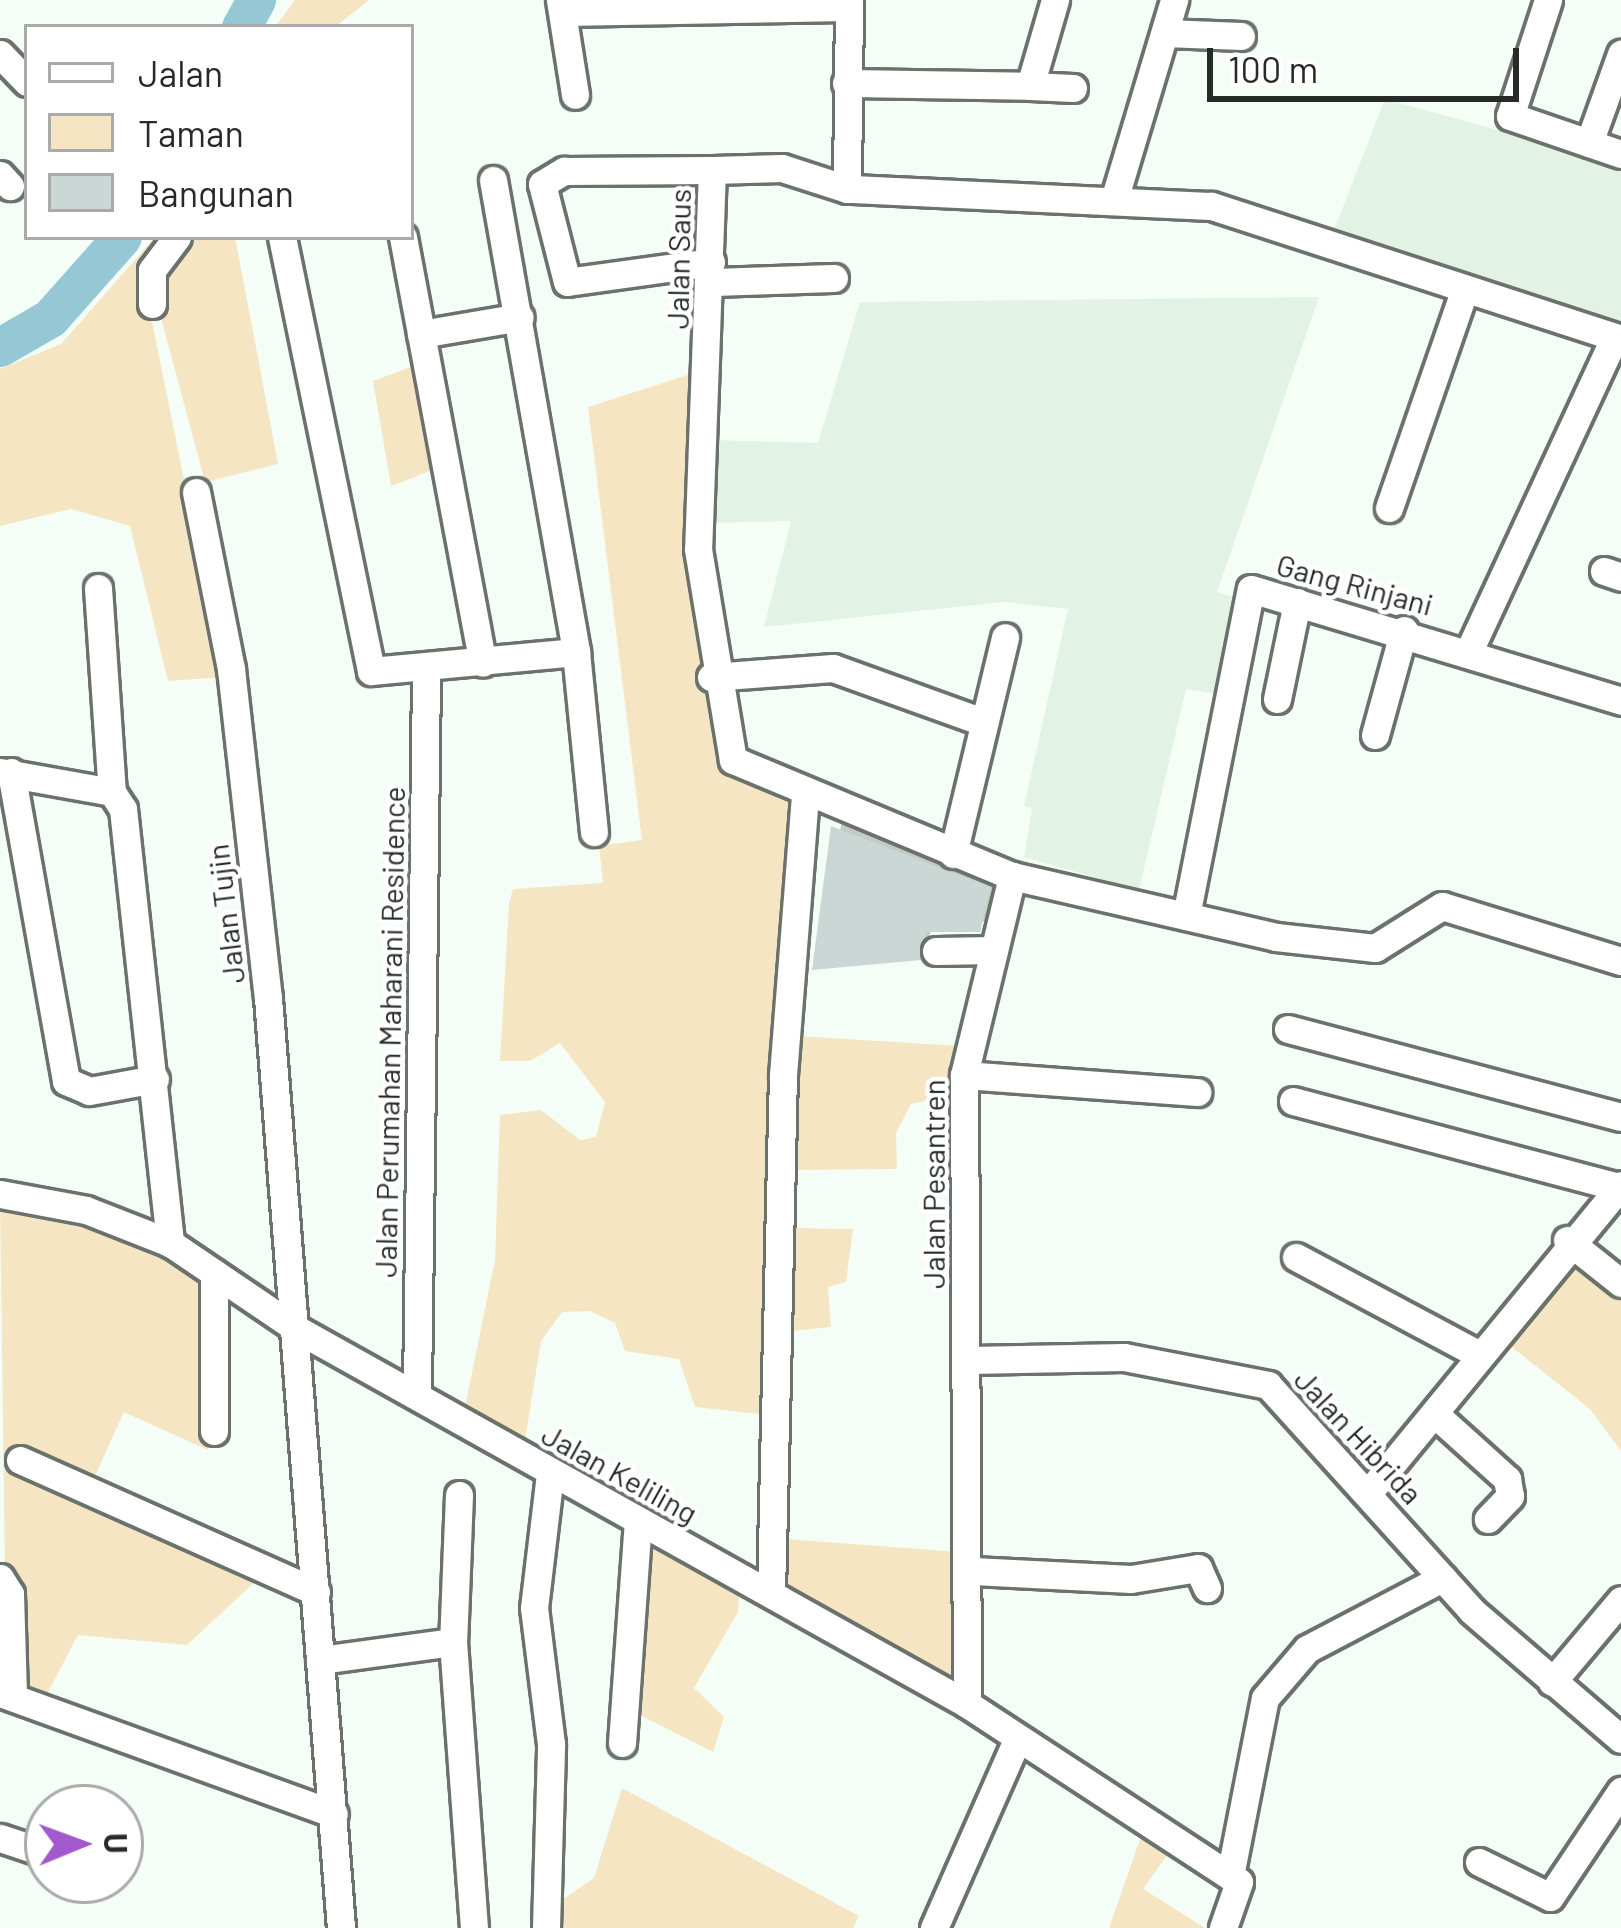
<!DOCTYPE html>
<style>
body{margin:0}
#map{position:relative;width:1621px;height:1928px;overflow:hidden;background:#f4fef6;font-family:Barlow,sans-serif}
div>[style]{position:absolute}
.built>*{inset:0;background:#e2f3e5}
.green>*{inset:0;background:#f5e5c3}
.shadow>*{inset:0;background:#0003}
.river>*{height:39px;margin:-19.5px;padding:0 19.5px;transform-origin:19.5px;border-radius:19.5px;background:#96c7d4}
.building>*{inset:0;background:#cad7d4}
.roads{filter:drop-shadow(3px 0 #6a726b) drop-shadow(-3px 0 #6a726b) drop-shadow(0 3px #6a726b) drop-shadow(0 -3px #6a726b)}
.minor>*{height:27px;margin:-13.5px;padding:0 13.5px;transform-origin:13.5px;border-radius:13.5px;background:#fff}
span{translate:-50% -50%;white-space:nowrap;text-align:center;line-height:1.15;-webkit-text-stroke:9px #fff;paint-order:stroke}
.street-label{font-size:30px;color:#272b28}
.legend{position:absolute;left:24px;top:24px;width:390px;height:216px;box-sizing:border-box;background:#fff;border:3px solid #a9aaa9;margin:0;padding:15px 21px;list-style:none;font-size:36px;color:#272b28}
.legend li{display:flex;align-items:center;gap:24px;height:60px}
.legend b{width:60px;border:3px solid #a9aaa9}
.north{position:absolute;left:24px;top:1784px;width:120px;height:120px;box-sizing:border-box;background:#fff;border:3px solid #a9aaa9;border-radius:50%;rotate:89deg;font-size:33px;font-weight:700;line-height:48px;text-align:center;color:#272b28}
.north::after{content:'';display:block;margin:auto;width:42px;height:54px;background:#a159cc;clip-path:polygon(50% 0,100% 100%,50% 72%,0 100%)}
.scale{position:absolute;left:1207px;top:48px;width:312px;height:54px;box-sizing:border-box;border:6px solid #272b28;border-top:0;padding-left:15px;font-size:36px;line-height:42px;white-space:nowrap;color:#272b28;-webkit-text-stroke:9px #fff;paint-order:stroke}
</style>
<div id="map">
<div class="built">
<div style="clip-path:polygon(1385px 99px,1621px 164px,1621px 330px,1331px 238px)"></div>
<div style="clip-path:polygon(1319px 297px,1217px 592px,1243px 600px,1224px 695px,1186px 689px,1139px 890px,1024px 857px,1032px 809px,1024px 806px,1068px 609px,1004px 602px,764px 627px,791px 521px,707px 523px,714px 440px,818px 443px,860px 302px)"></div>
</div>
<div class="green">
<div style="clip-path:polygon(295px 0,369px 0,335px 27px,275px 27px)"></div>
<div style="clip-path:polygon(155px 237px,174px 237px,145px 287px,224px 677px,168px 681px,130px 526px,71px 509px,0 526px,0 369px,61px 344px)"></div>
<div style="clip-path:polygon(197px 237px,235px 237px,278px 464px,205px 482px,160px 314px,159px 283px)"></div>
<div style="clip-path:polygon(419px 364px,440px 467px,391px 486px,373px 381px)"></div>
<div style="clip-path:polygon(697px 372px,693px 587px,709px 719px,731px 775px,800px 803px,781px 1035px,960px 1046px,956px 1094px,911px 1104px,896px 1133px,897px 1169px,796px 1170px,793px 1228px,853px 1229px,846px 1282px,828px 1287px,831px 1327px,792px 1331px,782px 1448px,768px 1415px,695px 1407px,679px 1359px,625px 1351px,615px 1323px,590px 1311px,562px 1312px,541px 1341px,525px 1440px,505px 1439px,465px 1407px,495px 1260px,500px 1115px,541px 1110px,580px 1140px,596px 1137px,605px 1102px,560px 1043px,530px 1061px,500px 1061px,509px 904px,513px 889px,603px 883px,599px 846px,642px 840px,588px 407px)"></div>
<div style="clip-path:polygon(0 1202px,114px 1224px,207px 1276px,208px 1450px,124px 1412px,84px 1500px,261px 1576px,187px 1645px,78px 1635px,45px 1698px,20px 1692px,5px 1570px)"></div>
<div style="clip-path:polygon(1566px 1248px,1621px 1292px,1621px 1451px,1590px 1409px,1498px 1336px)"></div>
<div style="clip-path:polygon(643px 1529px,740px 1585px,738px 1612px,694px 1688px,724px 1717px,713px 1752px,634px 1712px)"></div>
<div style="clip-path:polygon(786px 1539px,958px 1552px,961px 1686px,780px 1592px)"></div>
<div style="clip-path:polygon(622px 1788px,859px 1916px,853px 1928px,555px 1928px,562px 1900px,594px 1878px)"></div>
<div style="clip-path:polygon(1145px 1825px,1175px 1844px,1143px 1889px,1205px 1928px,1109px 1928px)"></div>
</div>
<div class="shadow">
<div style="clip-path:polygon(842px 820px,997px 879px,987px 921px,932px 929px,919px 958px,815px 967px)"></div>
</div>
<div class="river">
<div style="left:241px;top:27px;width:31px;rotate:-61deg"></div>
<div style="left:0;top:347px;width:58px;rotate:-30.1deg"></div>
<div style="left:50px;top:318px;width:108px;rotate:-48.4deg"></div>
</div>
<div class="building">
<div style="clip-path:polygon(831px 826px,991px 887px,980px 932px,926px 932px,921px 960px,812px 970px)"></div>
</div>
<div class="roads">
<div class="minor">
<div style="left:560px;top:0;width:96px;rotate:81deg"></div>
<div style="left:1548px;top:0;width:122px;rotate:108.1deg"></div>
<div style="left:1510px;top:116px;width:117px;rotate:18.9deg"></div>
<div style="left:563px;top:12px;width:285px;rotate:-1deg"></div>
<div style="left:1165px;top:33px;width:76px;rotate:2.3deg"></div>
<div style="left:0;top:54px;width:39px;rotate:46deg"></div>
<div style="left:846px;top:83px;width:184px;rotate:0.9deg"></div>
<div style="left:1030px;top:86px;width:90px;rotate:-73.8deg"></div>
<div style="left:1030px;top:86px;width:43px;rotate:2.7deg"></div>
<div style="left:1589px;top:143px;width:95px;rotate:-70.2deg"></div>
<div style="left:0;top:175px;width:15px;rotate:48deg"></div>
<div style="left:493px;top:180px;width:479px;rotate:80deg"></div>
<div style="left:576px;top:652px;width:181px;rotate:84.3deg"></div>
<div style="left:847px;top:189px;width:189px;rotate:-89.4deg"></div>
<div style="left:1115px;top:197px;width:206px;rotate:-73.3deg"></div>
<div style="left:282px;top:237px;width:443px;rotate:78.4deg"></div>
<div style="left:371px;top:671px;width:206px;rotate:-5.3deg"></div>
<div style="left:403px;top:237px;width:433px;rotate:79.4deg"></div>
<div style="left:711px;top:262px;width:145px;rotate:172.1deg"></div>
<div style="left:567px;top:282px;width:101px;rotate:-104.3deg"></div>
<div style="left:542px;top:184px;width:26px;rotate:-31deg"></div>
<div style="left:564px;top:171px;width:148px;rotate:-0.4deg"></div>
<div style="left:712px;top:282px;width:122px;rotate:-1.9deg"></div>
<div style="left:152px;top:304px;width:34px;rotate:-90deg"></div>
<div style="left:152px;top:270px;width:41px;rotate:-52.9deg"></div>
<div style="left:421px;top:334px;width:100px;rotate:-9.7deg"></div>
<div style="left:1621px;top:339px;width:431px;rotate:-162deg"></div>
<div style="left:1211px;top:206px;width:364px;rotate:-177.3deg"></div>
<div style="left:847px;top:189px;width:68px;rotate:-162.1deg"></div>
<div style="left:782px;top:168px;width:70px;rotate:178.4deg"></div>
<div style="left:712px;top:170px;width:379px;rotate:92.1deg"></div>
<div style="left:698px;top:549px;width:214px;rotate:80.6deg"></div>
<div style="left:733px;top:760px;width:302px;rotate:22.6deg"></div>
<div style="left:1012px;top:876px;width:271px;rotate:13deg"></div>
<div style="left:1276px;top:937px;width:100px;rotate:6.3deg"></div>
<div style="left:1375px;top:948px;width:79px;rotate:-32.1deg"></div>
<div style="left:1442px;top:906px;width:187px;rotate:17.1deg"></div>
<div style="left:196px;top:492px;width:180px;rotate:78.8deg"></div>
<div style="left:231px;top:669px;width:331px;rotate:83.6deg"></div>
<div style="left:268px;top:998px;width:933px;rotate:85.51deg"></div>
<div style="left:1389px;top:508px;width:232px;rotate:-70.9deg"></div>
<div style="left:1604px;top:571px;width:18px;rotate:19deg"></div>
<div style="left:98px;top:588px;width:204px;rotate:86.1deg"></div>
<div style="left:1469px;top:651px;width:346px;rotate:-65.1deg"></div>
<div style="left:711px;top:677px;width:122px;rotate:-4.2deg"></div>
<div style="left:833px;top:668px;width:159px;rotate:19.8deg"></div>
<div style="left:1277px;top:699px;width:99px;rotate:-78.3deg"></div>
<div style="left:1375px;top:735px;width:109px;rotate:-74.6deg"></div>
<div style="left:0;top:772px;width:114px;rotate:10.1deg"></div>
<div style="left:112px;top:792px;width:20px;rotate:57deg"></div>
<div style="left:123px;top:809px;width:437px;rotate:83.8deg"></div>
<div style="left:11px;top:772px;width:314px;rotate:79.9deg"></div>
<div style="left:66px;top:1081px;width:25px;rotate:23deg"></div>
<div style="left:89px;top:1091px;width:67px;rotate:-10.3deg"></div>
<div style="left:953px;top:854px;width:223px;rotate:-76.5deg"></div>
<div style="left:1186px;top:916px;width:333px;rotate:-78.8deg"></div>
<div style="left:1251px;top:589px;width:387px;rotate:16.8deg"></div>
<div style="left:936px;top:951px;width:58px;rotate:-1deg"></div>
<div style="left:1288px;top:1029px;width:344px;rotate:14.8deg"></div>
<div style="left:964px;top:1075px;width:234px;rotate:4.2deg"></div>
<div style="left:1293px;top:1101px;width:337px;rotate:14.8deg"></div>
<div style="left:0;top:1194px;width:87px;rotate:10.5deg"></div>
<div style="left:86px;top:1210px;width:90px;rotate:21.4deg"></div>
<div style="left:170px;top:1243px;width:157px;rotate:34.1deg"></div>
<div style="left:300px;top:1331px;width:764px;rotate:29.21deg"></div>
<div style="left:967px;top:1704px;width:325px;rotate:33.2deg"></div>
<div style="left:1239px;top:1882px;width:49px;rotate:109.2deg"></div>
<div style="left:1567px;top:1240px;width:69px;rotate:38.5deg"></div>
<div style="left:1296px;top:1257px;width:206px;rotate:28.1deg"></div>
<div style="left:214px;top:1273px;width:158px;rotate:90deg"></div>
<div style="left:969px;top:1360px;width:155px;rotate:-1.1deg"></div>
<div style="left:1124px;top:1357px;width:147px;rotate:11deg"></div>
<div style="left:1268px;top:1385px;width:304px;rotate:47.9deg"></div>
<div style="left:1472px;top:1611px;width:196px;rotate:40.7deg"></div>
<div style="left:417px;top:1392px;width:720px;rotate:-89.28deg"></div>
<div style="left:1436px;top:1415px;width:96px;rotate:42deg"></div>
<div style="left:1507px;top:1479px;width:17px;rotate:80deg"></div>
<div style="left:1510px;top:1496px;width:32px;rotate:134deg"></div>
<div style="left:20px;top:1460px;width:324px;rotate:24deg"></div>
<div style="left:1369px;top:1492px;width:397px;rotate:-50.6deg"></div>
<div style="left:459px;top:1495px;width:147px;rotate:92.3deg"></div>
<div style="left:453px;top:1642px;width:287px;rotate:85.8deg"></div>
<div style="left:973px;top:1571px;width:158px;rotate:2.9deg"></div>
<div style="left:1131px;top:1579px;width:68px;rotate:-9.3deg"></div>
<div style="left:1198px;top:1568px;width:22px;rotate:66deg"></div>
<div style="left:0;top:1578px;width:19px;rotate:58deg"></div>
<div style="left:10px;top:1594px;width:103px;rotate:88.3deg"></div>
<div style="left:771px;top:1594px;width:519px;rotate:-88.68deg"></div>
<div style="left:783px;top:1075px;width:279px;rotate:-85.5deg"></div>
<div style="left:320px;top:1660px;width:134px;rotate:-7.7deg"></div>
<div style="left:1552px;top:1682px;width:107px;rotate:-49.9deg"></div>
<div style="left:0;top:1693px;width:355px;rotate:19.9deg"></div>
<div style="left:967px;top:1704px;width:629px;rotate:-90.27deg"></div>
<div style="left:964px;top:1075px;width:205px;rotate:-76.4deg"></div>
<div style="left:622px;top:1743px;width:222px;rotate:-85.9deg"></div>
<div style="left:0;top:1838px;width:51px;rotate:18.4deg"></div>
<div style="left:1479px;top:1862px;width:79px;rotate:26.2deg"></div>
<div style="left:1550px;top:1897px;width:128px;rotate:-56.2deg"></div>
<div style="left:1230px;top:1876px;width:181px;rotate:-78.9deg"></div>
<div style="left:1265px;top:1698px;width:65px;rotate:-49.4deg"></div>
<div style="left:1307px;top:1649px;width:153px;rotate:-27.7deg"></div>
<div style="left:546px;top:1928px;width:184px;rotate:-88.4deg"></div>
<div style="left:551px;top:1744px;width:137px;rotate:-97.1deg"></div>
<div style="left:534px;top:1608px;width:135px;rotate:-83.2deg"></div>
<div style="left:934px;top:1928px;width:206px;rotate:-66.2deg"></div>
</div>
</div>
<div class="street-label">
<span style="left:678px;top:259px;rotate:-89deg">Jalan Saus</span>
<span style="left:1355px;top:584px;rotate:15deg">Gang Rinjani</span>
<span style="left:225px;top:914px;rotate:-97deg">Jalan Tujin</span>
<span style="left:389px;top:1032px;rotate:-89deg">Jalan Perumahan Maharani Residence</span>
<span style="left:933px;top:1184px;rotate:-90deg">Jalan Pesantren</span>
<span style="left:1359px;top:1436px;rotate:47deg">Jalan Hibrida</span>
<span style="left:620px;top:1473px;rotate:29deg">Jalan Keliling</span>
</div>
<ul class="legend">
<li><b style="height:15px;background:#fff"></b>Jalan</li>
<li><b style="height:33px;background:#f5e5c3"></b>Taman</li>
<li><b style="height:33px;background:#cad7d4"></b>Bangunan</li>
</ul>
<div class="north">U</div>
<div class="scale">100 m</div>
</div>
